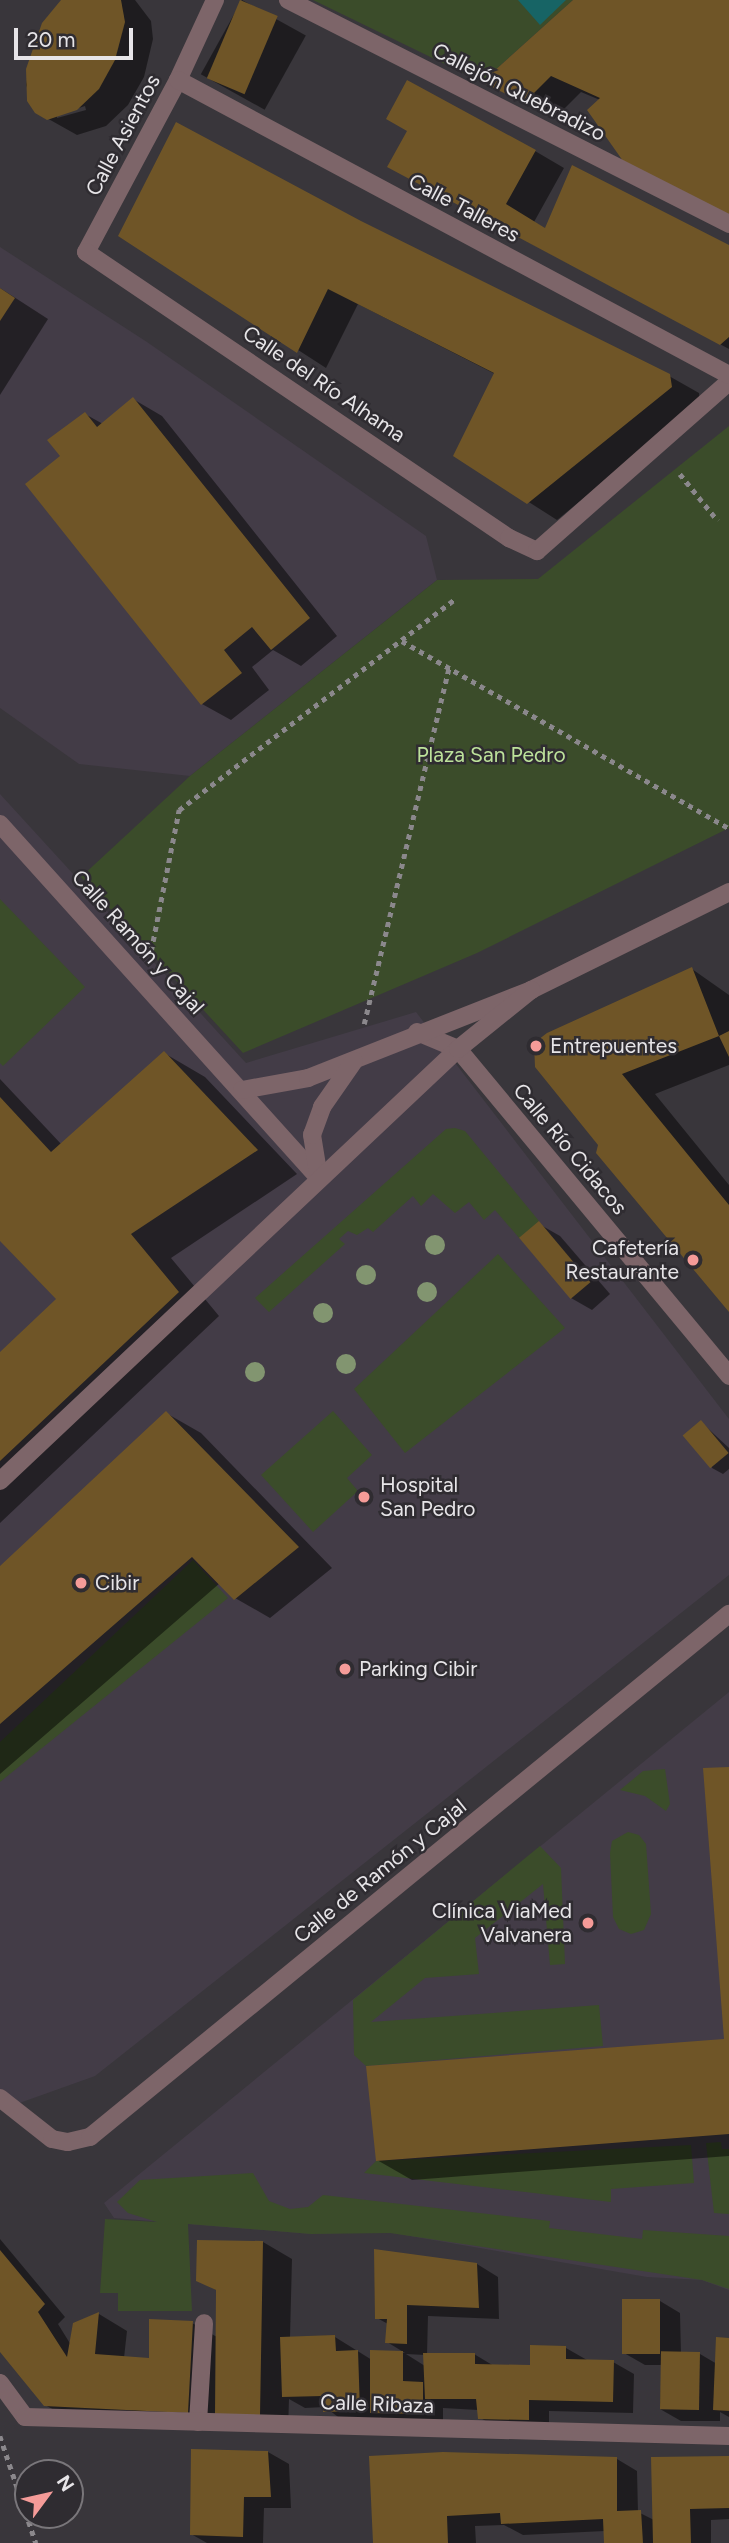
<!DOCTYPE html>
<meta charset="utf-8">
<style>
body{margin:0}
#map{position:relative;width:729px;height:2543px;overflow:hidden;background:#39363b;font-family:Figtree,sans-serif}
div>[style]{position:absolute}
.built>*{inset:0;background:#433c47}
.green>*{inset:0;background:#3b4c2a}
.water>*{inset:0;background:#176465}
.shadow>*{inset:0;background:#0007;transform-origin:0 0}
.building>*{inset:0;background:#6f5527;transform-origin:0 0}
.path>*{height:4.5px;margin-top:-2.25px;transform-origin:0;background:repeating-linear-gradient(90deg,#8b888c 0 5px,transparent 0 10px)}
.service>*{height:18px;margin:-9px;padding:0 9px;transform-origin:9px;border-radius:9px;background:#7d6569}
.minor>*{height:18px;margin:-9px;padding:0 9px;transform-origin:9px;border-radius:9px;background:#7d6569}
.trees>*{width:20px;height:20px;margin:-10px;border-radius:50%;background:#829570}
.dots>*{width:19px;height:19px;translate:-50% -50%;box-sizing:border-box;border:4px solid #2f2c31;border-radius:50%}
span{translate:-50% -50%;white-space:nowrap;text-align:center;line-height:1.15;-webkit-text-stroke:5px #2f2c31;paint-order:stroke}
.street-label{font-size:21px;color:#e7e5e8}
.park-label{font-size:21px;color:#bde29b}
.poi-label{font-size:21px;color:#e7e5e8}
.left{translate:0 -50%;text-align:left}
.right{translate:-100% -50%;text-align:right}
.north{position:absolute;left:14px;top:2459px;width:70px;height:70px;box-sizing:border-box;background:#2f2c31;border:2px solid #79767a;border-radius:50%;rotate:57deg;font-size:19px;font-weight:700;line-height:28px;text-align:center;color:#e7e5e8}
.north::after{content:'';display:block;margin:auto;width:24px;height:32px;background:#f59b98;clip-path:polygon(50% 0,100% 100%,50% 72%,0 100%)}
.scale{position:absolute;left:14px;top:28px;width:119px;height:32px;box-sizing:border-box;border:4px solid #e7e5e8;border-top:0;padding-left:9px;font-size:21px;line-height:24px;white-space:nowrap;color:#e7e5e8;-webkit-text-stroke:5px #2f2c31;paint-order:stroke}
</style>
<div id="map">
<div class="built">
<div style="clip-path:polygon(0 247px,147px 342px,426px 536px,437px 580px,190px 776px,79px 764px,0 708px)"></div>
<div style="clip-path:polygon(0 794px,246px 1063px,416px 1012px,729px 1419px,729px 1575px,95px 2076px,0 2110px)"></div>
<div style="clip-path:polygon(729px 1692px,729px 2290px,702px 2280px,647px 2277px,387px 2232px,311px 2234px,114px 2218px,104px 2203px)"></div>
</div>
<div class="green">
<div style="clip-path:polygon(313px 0,573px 0,482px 82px)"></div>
<div style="clip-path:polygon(729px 426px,729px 828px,477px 953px,243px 1053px,81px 877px,190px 776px,437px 580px,538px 579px)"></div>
<div style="clip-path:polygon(0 899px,85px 987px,3px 1066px,0 1063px)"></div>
<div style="clip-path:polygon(455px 1128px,465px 1131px,539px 1221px,520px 1239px,495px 1210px,484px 1220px,469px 1202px,455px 1213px,433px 1194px,421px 1206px,413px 1196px,373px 1232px,368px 1228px,357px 1235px,348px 1231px,339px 1239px,345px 1244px,269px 1312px,255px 1298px,446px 1129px)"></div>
<div style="clip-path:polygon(498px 1254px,565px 1328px,405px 1453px,354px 1389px)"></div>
<div style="clip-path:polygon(333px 1411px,372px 1455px,347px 1478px,358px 1491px,313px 1532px,261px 1475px)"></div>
<div style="clip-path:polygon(193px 1560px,228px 1598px,0 1782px,0 1742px)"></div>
<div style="clip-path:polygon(665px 1769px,670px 1804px,666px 1811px,645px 1796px,620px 1790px,643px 1771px)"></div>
<div style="clip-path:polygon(628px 1832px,639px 1835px,646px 1844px,651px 1914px,644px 1930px,631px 1934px,619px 1929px,613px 1917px,610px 1853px,612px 1841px)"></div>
<div style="clip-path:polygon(540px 1846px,561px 1868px,565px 1964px,550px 1965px,543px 1884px,475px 1938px,479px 1974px,425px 1978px,371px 2022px,599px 2005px,603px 2046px,366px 2066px,354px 2055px,353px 2000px)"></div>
<div style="clip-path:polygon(721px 2142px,722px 2149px,729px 2149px,729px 2214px,714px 2213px,706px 2143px)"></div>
<div style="clip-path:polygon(691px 2145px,694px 2183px,611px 2189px,611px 2202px,364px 2173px,376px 2161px)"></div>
<div style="clip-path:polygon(253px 2173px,269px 2201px,290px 2209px,308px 2207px,323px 2195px,550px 2221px,549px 2228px,642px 2239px,643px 2230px,729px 2236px,729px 2289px,702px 2280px,390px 2233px,311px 2234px,188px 2224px,192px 2311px,118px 2311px,118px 2293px,100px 2293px,105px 2219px,157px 2222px,128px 2213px,117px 2202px,140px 2180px)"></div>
</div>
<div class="water">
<div style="clip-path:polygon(518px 0,566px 0,540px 25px)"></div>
</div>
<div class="shadow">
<div style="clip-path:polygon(evenodd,66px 0,135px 0,151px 21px,153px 39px,144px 77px,128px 105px,106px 126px,77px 135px,36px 112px,26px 85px,34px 47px,66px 0,85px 106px,86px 110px,57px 118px,57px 115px,85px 106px)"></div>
<div style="left:242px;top:0;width:73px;height:85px;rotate:29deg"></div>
<div style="clip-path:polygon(575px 0,729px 0,600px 100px,581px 92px,554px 119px,485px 82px)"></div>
<div style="clip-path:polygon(535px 151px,564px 168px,534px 222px,546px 229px,729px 247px,729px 349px,418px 183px)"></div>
<div style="clip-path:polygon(361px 222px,669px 376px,699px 393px,700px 403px,557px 520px,455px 455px,495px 374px,358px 304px,326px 368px,120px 235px)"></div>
<div style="clip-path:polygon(0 288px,48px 319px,0 395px)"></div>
<div style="clip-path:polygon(133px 399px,162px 416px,337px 636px,301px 666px,273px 650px,252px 667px,269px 690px,231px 720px,202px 704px,62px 456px,85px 414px,103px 424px)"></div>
<div style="clip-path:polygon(692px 969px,729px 995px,729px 1065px,655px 1094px,729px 1185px,729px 1310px,537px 1067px)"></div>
<div style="clip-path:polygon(164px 1053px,205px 1077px,297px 1174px,171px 1258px,219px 1316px,0 1523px,0 1355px,58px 1299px,0 1238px,0 1079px,62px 1145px)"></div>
<div style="clip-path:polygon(539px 1224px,560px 1236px,610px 1294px,592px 1310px,571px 1298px)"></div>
<div style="clip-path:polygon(166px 1413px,201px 1433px,332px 1568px,270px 1618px,235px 1598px,220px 1583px,0 1774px,0 1568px)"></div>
<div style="clip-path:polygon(701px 1422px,729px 1448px,729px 1469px,723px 1474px,712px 1468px)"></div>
<div style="clip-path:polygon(729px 1768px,729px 2156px,412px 2180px,377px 2160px,726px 2040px)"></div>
<div style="clip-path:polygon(evenodd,0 2239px,65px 2317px,58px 2324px,71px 2345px,99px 2314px,127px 2331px,124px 2358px,151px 2360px,192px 2323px,217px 2337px,218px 2291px,197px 2280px,263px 2242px,292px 2259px,290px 2338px,335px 2337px,372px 2360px,372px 2352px,405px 2353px,387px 2342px,388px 2324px,377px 2318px,477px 2264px,498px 2277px,499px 2319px,428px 2316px,427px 2355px,474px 2354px,494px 2366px,532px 2366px,566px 2348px,587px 2360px,613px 2362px,634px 2374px,633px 2413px,549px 2411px,549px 2431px,500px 2430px,479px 2417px,478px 2410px,443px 2408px,443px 2425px,392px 2424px,380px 2417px,380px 2422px,346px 2423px,325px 2407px,305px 2408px,289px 2399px,288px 2431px,67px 2417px,45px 2405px,0 2350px,0 2239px,406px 2354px,425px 2355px,425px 2366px,406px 2354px)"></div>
<div style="clip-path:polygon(660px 2301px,680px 2313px,681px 2354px,700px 2354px,717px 2364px,729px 2340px,729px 2417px,720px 2412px,720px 2421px,681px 2421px,660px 2409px,662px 2365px,645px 2365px,624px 2353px)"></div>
<div style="clip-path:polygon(268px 2452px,289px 2464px,291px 2508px,264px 2508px,263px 2543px,207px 2543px,191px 2534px)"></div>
<div style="clip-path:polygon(370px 2458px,617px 2459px,637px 2471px,638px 2512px,654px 2520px,729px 2458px,729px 2519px,711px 2520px,711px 2543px,606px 2543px,605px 2531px,523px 2535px,504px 2525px,475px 2526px,476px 2543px,375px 2543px)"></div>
</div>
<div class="building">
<div style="clip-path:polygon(61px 0,121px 0,125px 22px,115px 60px,99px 89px,77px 110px,47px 120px,35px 113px,27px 101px,26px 69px,42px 23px)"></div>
<div style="left:240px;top:0;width:41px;height:85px;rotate:23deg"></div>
<div style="clip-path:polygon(573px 0,729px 0,729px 216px,623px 161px,587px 110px,600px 98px,551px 76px,524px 103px,482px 82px)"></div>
<div style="clip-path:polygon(407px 80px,536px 150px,506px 204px,545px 228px,572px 165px,729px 245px,729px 337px,720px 345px,387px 167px,407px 131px,386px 119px)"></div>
<div style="clip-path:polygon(176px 122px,361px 221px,670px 374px,672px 387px,527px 504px,453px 456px,494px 373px,328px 289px,297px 353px,118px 236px)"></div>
<div style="clip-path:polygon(0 288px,15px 298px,0 321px)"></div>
<div style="clip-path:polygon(133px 397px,310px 618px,271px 650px,252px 627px,224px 650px,242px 673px,201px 705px,25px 484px,60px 456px,47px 440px,85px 412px,97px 427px)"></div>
<div style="clip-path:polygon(692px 967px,719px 1036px,729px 1031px,729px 1057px,719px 1036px,622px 1074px,729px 1205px,729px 1312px,596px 1153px,598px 1145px,535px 1067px,534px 1043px,547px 1033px)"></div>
<div style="clip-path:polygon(164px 1051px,258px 1150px,131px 1234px,179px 1292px,0 1461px,0 1352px,56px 1299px,0 1241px,0 1097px,51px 1152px)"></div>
<div style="left:539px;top:1221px;width:80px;height:26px;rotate:50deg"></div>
<div style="clip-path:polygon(166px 1411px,299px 1547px,234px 1600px,192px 1557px,0 1724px,0 1566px)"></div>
<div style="left:701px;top:1420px;width:43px;height:24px;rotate:50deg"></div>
<div style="clip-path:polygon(729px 1767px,729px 2134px,376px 2161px,366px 2066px,724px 2039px,703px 1768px)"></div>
<div style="clip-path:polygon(197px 2240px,263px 2241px,260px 2416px,215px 2414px,216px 2290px,196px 2281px)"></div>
<div style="clip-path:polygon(374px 2249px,477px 2263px,479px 2308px,407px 2305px,407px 2344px,385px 2343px,387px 2319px,375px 2319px)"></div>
<div style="clip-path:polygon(0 2250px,45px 2304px,38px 2312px,67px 2357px,73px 2323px,99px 2312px,95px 2354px,149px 2358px,149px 2319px,193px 2321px,188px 2413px,44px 2406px,0 2352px)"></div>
<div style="left:622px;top:2299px;width:38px;height:55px"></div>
<div style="clip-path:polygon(335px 2335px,336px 2351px,358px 2350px,360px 2411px,323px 2412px,323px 2396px,282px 2397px,280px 2337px)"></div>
<div style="clip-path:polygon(716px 2337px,729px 2338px,729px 2411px,713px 2410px)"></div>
<div style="clip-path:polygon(530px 2345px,566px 2346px,566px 2359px,614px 2360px,613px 2402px,529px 2400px,529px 2420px,478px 2419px,476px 2399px,425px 2399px,423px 2353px,475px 2353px,475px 2364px,530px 2365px)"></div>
<div style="clip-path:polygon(370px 2350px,403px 2351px,403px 2381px,423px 2382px,423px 2414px,370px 2413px)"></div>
<div style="left:700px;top:2352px;width:58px;height:39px;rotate:91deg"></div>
<div style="clip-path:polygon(191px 2449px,268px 2451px,271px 2497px,244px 2497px,243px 2537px,190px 2535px)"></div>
<div style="clip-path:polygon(443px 2452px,617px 2457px,617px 2511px,641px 2510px,643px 2543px,604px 2543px,603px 2519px,501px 2524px,500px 2513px,447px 2516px,448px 2543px,373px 2543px,369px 2456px)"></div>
<div style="clip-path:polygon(729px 2456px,729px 2508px,690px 2509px,691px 2543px,653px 2543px,651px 2457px)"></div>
</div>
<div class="path">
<div style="left:680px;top:474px;width:60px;rotate:51deg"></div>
<div style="left:402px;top:641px;width:377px;rotate:29.8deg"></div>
<div style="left:151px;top:951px;width:144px;rotate:-78.8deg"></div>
<div style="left:179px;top:810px;width:349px;rotate:-37.4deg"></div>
<div style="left:364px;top:1024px;width:366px;rotate:-76.6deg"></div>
<div style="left:0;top:2436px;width:113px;rotate:71.4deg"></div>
</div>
<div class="service">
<div style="left:288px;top:0;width:495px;rotate:26.9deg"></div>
<div style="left:198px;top:2422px;width:99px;rotate:-86.5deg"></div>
</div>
<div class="minor">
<div style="left:215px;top:0;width:88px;rotate:114.8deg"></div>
<div style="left:178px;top:80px;width:195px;rotate:118.1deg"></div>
<div style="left:86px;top:252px;width:511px;rotate:34.06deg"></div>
<div style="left:509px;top:538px;width:31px;rotate:25deg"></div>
<div style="left:537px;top:551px;width:256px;rotate:-41.4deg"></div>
<div style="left:178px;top:80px;width:625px;rotate:28.16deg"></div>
<div style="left:0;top:824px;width:477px;rotate:48deg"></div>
<div style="left:417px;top:1032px;width:44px;rotate:22.5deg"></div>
<div style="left:458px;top:1049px;width:425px;rotate:50.3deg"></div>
<div style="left:242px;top:1090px;width:67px;rotate:-10.3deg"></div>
<div style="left:308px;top:1078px;width:240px;rotate:-21.5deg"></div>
<div style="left:531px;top:990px;width:221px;rotate:-26.3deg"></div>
<div style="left:319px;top:1178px;width:44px;rotate:-99.2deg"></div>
<div style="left:312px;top:1135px;width:30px;rotate:-70deg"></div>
<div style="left:322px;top:1107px;width:56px;rotate:-55.2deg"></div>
<div style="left:0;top:1481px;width:630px;rotate:-43.33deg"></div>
<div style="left:458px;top:1049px;width:94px;rotate:-38.9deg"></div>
<div style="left:0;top:2098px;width:66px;rotate:38.3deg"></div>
<div style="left:52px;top:2139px;width:16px;rotate:11deg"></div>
<div style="left:68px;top:2142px;width:23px;rotate:-13deg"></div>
<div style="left:90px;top:2137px;width:826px;rotate:-39.3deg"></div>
<div style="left:0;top:2383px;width:42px;rotate:53.7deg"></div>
<div style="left:25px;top:2417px;width:704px;rotate:1.55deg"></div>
</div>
<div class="trees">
<div style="left:435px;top:1245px"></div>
<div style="left:366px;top:1275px"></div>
<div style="left:427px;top:1292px"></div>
<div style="left:323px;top:1313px"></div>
<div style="left:346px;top:1364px"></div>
<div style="left:255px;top:1372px"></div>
</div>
<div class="dots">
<div style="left:536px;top:1046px;background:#f59b98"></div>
<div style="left:693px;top:1260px;background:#f59b98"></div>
<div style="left:364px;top:1497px;background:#f59b98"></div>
<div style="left:81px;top:1583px;background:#f59b98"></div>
<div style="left:345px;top:1669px;background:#f59b98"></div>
<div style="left:588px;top:1923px;background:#f59b98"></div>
</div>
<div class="street-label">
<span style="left:519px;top:92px;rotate:27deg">Callejón Quebradizo</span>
<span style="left:123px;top:135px;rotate:-62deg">Calle Asientos</span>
<span style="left:464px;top:208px;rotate:28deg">Calle Talleres</span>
<span style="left:324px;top:384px;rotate:34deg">Calle del Río Alhama</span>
<span style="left:138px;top:942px;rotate:48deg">Calle Ramón y Cajal</span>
<span style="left:570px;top:1149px;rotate:50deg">Calle Río Cidacos</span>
<span style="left:380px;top:1871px;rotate:-39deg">Calle de Ramón y Cajal</span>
<span style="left:377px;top:2404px;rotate:2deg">Calle Ribaza</span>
</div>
<div class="park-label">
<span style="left:491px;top:755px">Plaza San Pedro</span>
</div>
<div class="poi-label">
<span class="left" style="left:550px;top:1046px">Entrepuentes</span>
<span class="right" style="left:679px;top:1260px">Cafetería<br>Restaurante</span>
<span class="left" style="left:380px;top:1497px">Hospital<br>San Pedro</span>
<span class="left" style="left:95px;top:1583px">Cibir</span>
<span class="left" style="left:359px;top:1669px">Parking Cibir</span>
<span class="right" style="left:572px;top:1923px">Clínica ViaMed<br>Valvanera</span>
</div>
<div class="north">N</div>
<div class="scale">20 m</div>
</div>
